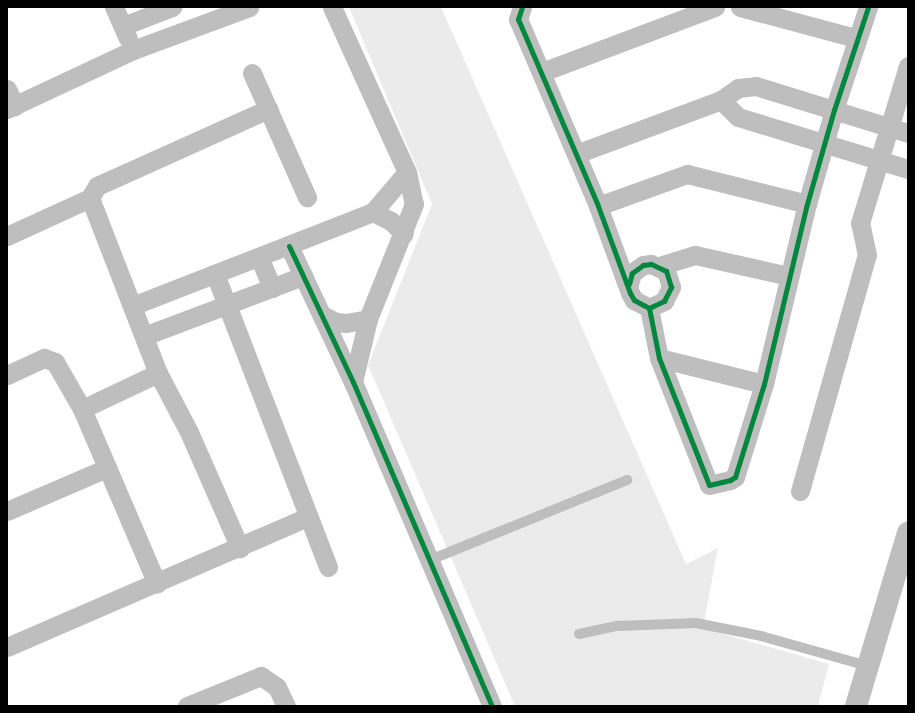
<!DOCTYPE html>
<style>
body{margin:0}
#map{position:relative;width:915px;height:713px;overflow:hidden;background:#fff;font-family:Arial,sans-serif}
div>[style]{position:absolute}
.green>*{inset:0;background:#ebebeb}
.service>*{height:10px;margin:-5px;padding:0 5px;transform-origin:5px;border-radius:5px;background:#bebebe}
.minor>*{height:19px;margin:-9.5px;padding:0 9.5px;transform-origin:9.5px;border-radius:9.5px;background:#bebebe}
.tertiary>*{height:22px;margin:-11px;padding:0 11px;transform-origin:11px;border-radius:11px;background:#bebebe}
.cycleway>*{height:5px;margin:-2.5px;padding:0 2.5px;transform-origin:2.5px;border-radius:2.5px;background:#00873e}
span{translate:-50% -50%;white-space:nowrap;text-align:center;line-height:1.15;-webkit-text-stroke:3.5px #fff;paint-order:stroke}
.frame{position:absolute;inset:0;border:8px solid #000;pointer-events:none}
</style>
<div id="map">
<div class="green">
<div style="clip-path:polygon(349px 7px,441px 7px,686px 564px,718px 548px,703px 628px,829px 664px,818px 706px,515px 706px,368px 365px,432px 204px)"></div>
</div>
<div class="service">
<div style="left:430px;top:560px;width:213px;rotate:-22.1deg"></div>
<div style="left:579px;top:634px;width:40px;rotate:-12deg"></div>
<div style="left:618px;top:626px;width:78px;rotate:-2.2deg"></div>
<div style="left:696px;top:623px;width:66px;rotate:11.3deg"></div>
<div style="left:761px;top:636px;width:111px;rotate:15.7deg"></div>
</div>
<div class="minor">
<div style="left:114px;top:7px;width:34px;rotate:66deg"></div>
<div style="left:332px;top:7px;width:181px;rotate:65.6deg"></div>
<div style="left:407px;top:172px;width:33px;rotate:78deg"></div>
<div style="left:414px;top:204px;width:124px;rotate:111.8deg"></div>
<div style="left:368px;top:319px;width:65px;rotate:103.4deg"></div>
<div style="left:522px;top:7px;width:13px;rotate:108deg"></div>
<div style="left:518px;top:19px;width:203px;rotate:66.8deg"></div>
<div style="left:598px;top:206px;width:93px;rotate:69.8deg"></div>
<div style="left:630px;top:293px;width:8px;rotate:60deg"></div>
<div style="left:634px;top:300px;width:17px;rotate:28deg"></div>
<div style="left:649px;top:308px;width:17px;rotate:-25deg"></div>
<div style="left:664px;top:301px;width:16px;rotate:-63deg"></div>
<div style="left:671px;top:287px;width:17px;rotate:-107deg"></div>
<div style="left:666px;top:271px;width:17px;rotate:-155deg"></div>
<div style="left:651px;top:264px;width:8px;rotate:173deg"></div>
<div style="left:643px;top:265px;width:14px;rotate:144deg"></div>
<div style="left:632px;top:273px;width:11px;rotate:105deg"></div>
<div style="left:740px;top:7px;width:120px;rotate:15deg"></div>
<div style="left:123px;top:26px;width:53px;rotate:-21.2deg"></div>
<div style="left:542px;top:72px;width:185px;rotate:-20.6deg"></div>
<div style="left:252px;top:73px;width:136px;rotate:66.1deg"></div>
<div style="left:7px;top:89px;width:19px;rotate:65deg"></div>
<div style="left:721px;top:100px;width:24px;rotate:45deg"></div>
<div style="left:738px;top:117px;width:178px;rotate:17deg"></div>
<div style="left:7px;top:109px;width:139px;rotate:-25.1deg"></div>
<div style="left:133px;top:50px;width:124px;rotate:-20.3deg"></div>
<div style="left:576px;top:154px;width:155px;rotate:-20.4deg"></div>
<div style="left:721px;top:100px;width:21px;rotate:-35deg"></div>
<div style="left:738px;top:88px;width:18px;rotate:-6deg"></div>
<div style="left:756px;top:86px;width:159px;rotate:17.2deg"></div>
<div style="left:90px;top:198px;width:188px;rotate:68.8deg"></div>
<div style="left:158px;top:373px;width:67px;rotate:62.3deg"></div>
<div style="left:189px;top:432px;width:127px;rotate:66.3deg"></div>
<div style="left:598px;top:206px;width:95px;rotate:-19.8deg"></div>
<div style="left:687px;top:174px;width:124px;rotate:14deg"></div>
<div style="left:373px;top:212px;width:20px;rotate:27deg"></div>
<div style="left:391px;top:221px;width:18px;rotate:45deg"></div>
<div style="left:7px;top:236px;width:91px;rotate:-24.6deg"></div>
<div style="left:90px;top:198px;width:14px;rotate:-60deg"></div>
<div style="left:97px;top:186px;width:188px;rotate:-24.2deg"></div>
<div style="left:289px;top:246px;width:150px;rotate:64.8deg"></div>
<div style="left:353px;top:382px;width:353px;rotate:66.8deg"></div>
<div style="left:259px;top:257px;width:34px;rotate:67deg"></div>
<div style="left:659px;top:266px;width:38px;rotate:-17deg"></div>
<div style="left:695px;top:255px;width:96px;rotate:12.6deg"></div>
<div style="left:215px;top:274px;width:314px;rotate:68.9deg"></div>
<div style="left:132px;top:306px;width:259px;rotate:-21.3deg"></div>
<div style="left:373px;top:212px;width:52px;rotate:-49.6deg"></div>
<div style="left:649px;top:308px;width:51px;rotate:78.7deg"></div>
<div style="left:659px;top:358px;width:136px;rotate:68.5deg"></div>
<div style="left:709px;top:485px;width:22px;rotate:-13deg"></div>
<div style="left:730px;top:480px;width:6px;rotate:-31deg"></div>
<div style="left:735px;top:477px;width:97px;rotate:-72.7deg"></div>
<div style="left:764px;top:384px;width:185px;rotate:-76.6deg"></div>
<div style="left:807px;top:204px;width:98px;rotate:-74deg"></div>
<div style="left:834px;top:110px;width:108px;rotate:-71.7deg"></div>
<div style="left:322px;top:315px;width:16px;rotate:27deg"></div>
<div style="left:336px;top:322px;width:10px;rotate:6deg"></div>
<div style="left:346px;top:323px;width:22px;rotate:-10deg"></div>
<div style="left:144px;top:336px;width:170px;rotate:-20.7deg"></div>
<div style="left:659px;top:358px;width:108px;rotate:13.9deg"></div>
<div style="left:7px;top:375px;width:41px;rotate:-24.7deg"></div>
<div style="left:44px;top:358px;width:12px;rotate:20deg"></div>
<div style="left:55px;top:362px;width:54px;rotate:60.1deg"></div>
<div style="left:82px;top:409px;width:190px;rotate:66.8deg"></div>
<div style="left:82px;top:409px;width:84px;rotate:-25.3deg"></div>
<div style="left:800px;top:491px;width:245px;rotate:-74.2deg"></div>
<div style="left:867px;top:255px;width:33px;rotate:-102deg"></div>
<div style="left:860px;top:223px;width:164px;rotate:-73deg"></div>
<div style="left:7px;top:511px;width:109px;rotate:-23.3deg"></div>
<div style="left:7px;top:647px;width:327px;rotate:-23.4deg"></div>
<div style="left:187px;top:706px;width:80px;rotate:-22.1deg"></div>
<div style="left:261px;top:676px;width:19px;rotate:35deg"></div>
<div style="left:277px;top:687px;width:21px;rotate:65deg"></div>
</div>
<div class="tertiary">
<div style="left:856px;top:706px;width:181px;rotate:-73.3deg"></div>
</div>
<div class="cycleway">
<div style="left:522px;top:7px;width:13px;rotate:108deg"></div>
<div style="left:518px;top:19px;width:203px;rotate:66.8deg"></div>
<div style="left:598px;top:206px;width:93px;rotate:69.8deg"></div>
<div style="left:630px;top:293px;width:8px;rotate:60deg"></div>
<div style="left:634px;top:300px;width:17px;rotate:28deg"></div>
<div style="left:649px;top:308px;width:17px;rotate:-25deg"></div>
<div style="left:664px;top:301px;width:16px;rotate:-63deg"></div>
<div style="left:671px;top:287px;width:17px;rotate:-107deg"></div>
<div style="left:666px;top:271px;width:17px;rotate:-155deg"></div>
<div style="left:651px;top:264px;width:8px;rotate:173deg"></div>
<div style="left:643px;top:265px;width:14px;rotate:144deg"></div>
<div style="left:632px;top:273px;width:11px;rotate:105deg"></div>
<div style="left:289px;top:246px;width:150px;rotate:64.8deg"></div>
<div style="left:353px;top:382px;width:353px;rotate:66.8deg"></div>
<div style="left:649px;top:308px;width:51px;rotate:78.7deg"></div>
<div style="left:659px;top:358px;width:136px;rotate:68.5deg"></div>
<div style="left:709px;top:485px;width:22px;rotate:-13deg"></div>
<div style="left:730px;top:480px;width:6px;rotate:-31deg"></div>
<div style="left:735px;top:477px;width:97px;rotate:-72.7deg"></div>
<div style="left:764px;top:384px;width:185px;rotate:-76.6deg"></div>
<div style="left:807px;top:204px;width:98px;rotate:-74deg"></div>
<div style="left:834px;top:110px;width:108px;rotate:-71.7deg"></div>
</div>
<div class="frame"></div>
</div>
